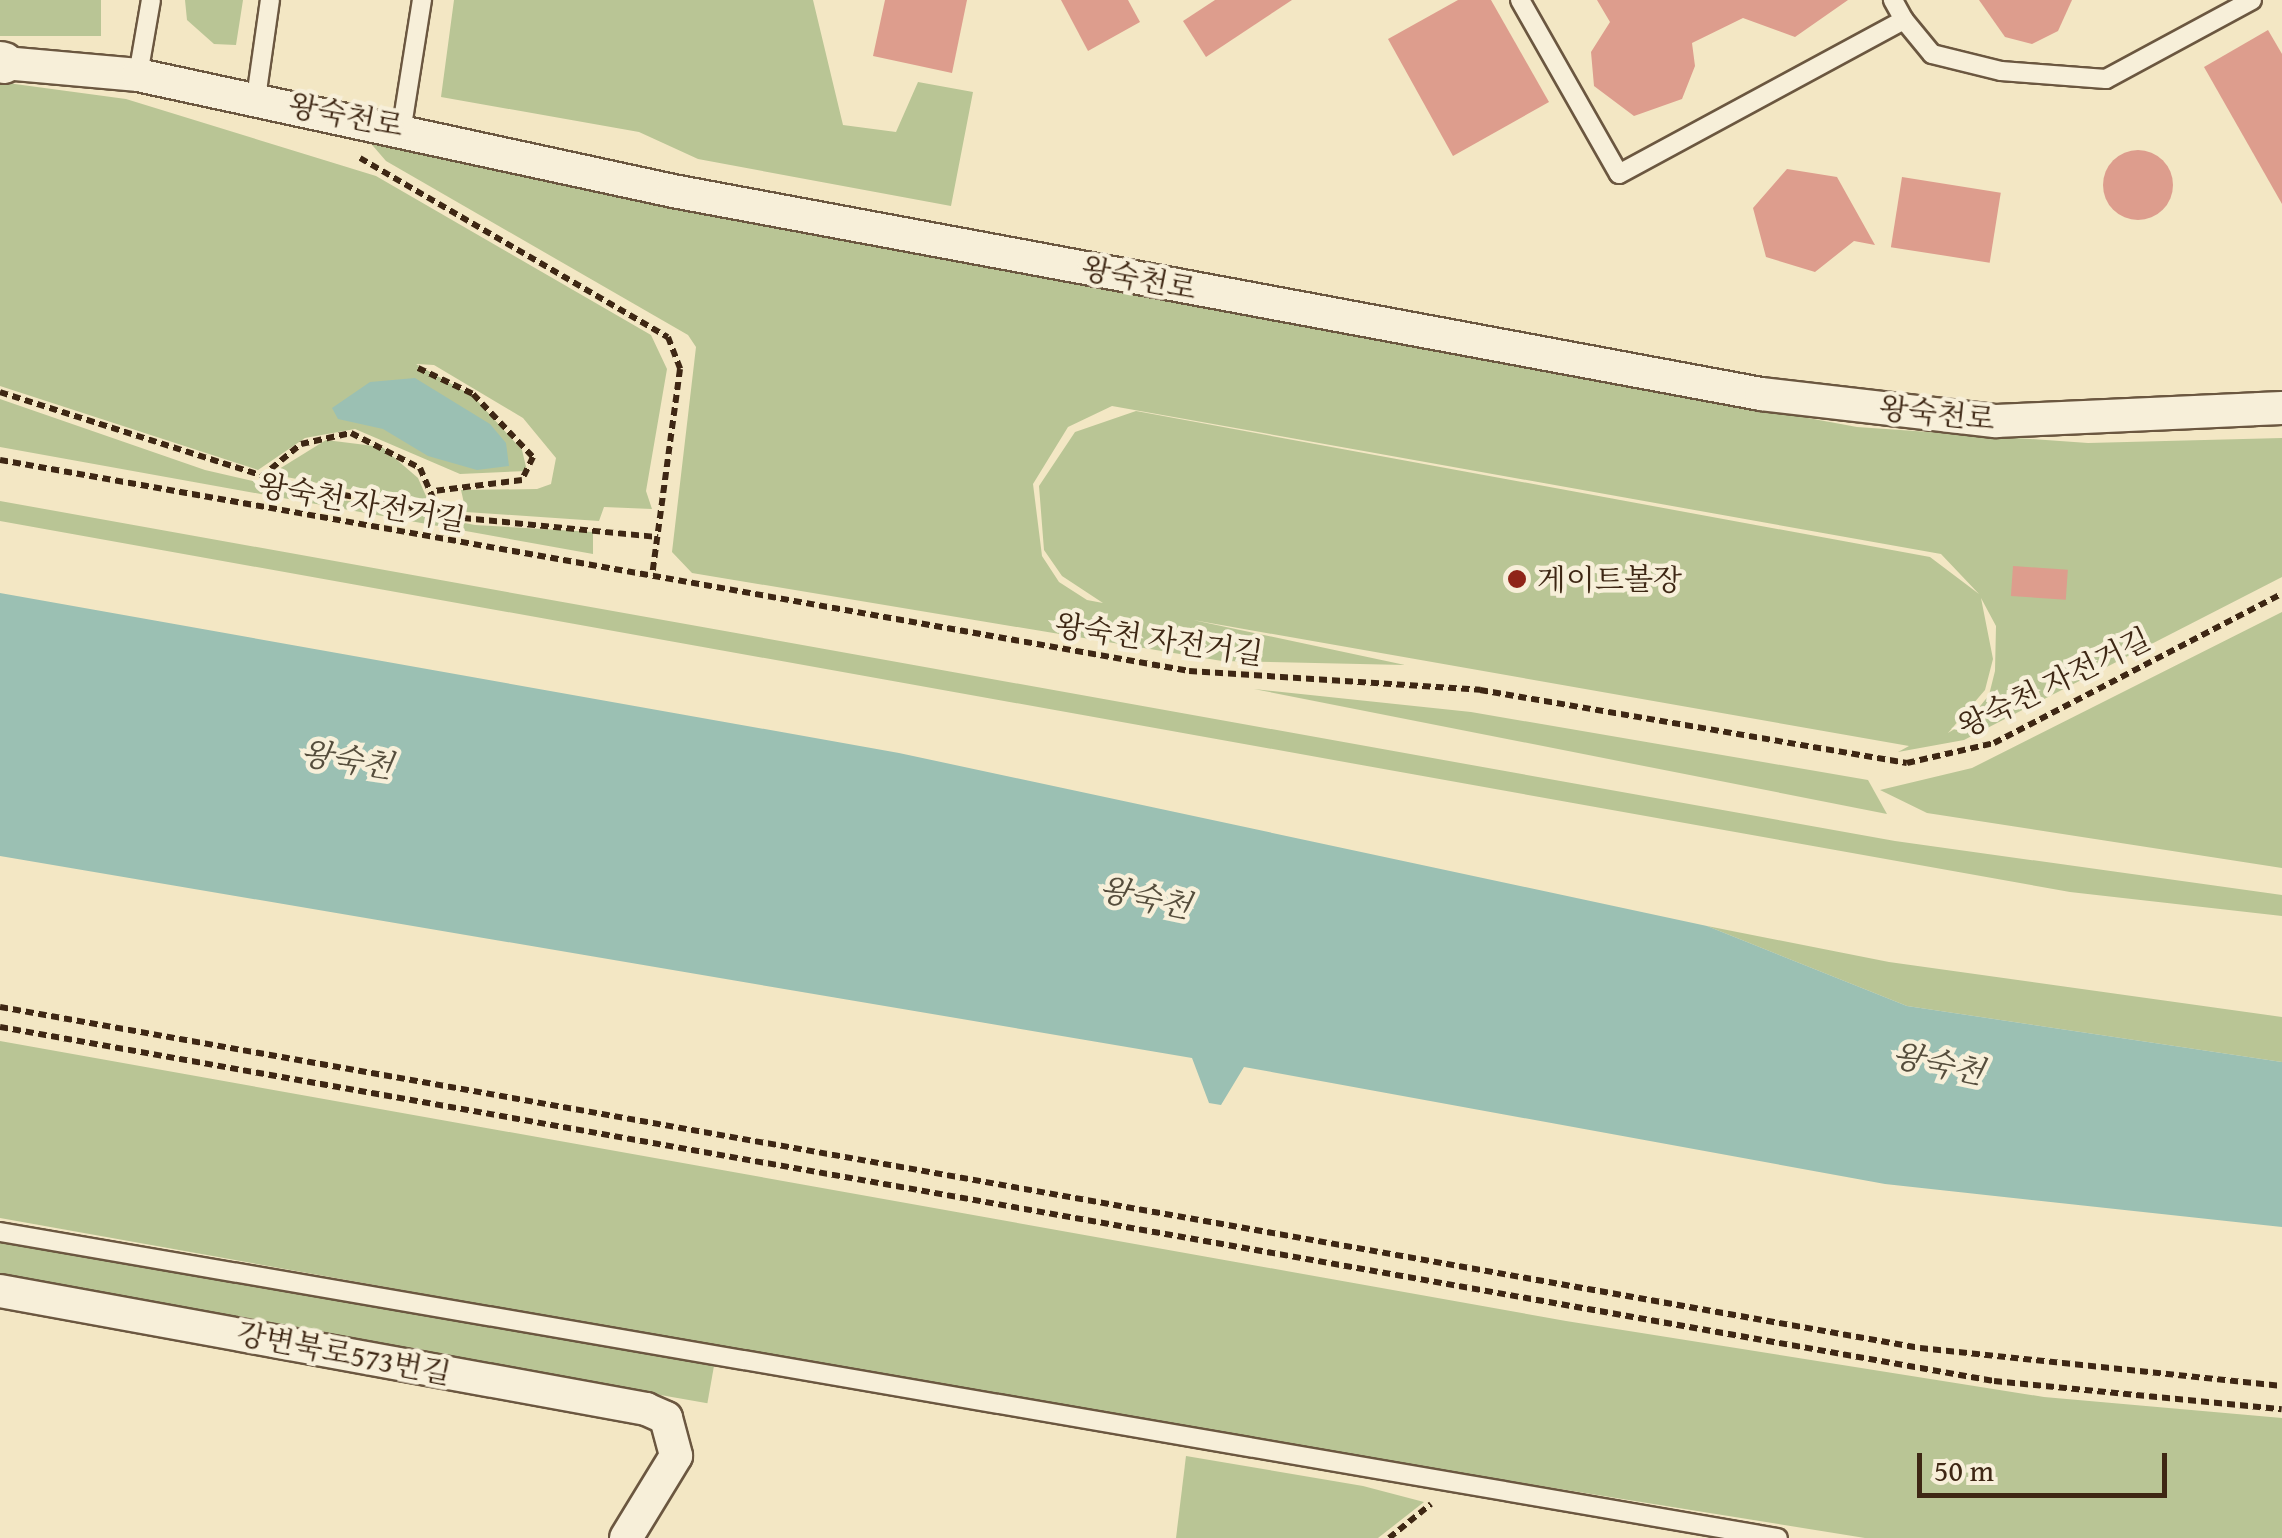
<!DOCTYPE html>
<meta charset="utf-8">
<style>
body{margin:0}
#map{position:relative;width:2282px;height:1538px;overflow:hidden;background:#f3e7c4;font-family:"Gentium Book Plus","Noto Serif KR",serif}
div>[style]{position:absolute}
.green>*{inset:0;background:#b9c595;transform-origin:0 0}
.water>*{inset:0;background:#9bc0b3}
.building>*{inset:0;background:#dd9d8d;transform-origin:0 0}
.round{border-radius:50%}
.path>*{height:6px;margin-top:-3px;transform-origin:0;background:repeating-linear-gradient(90deg,#3e2714 0 8px,transparent 0 13px)}
.roads{filter:drop-shadow(2px 0 #6b5740) drop-shadow(-2px 0 #6b5740) drop-shadow(0 2px #6b5740) drop-shadow(0 -2px #6b5740)}
.service>*{height:18px;margin:-9px;padding:0 9px;transform-origin:9px;border-radius:9px;background:#f7efd9}
.minor>*{height:32px;margin:-16px;padding:0 16px;transform-origin:16px;border-radius:16px;background:#f7efd9}
.tertiary>*{height:40px;margin:-20px;padding:0 20px;transform-origin:20px;border-radius:20px;background:#f7efd9}
.dots>*{width:28px;height:28px;translate:-50% -50%;box-sizing:border-box;border:5px solid #f7efd9;border-radius:50%}
span{translate:-50% -50%;white-space:nowrap;text-align:center;line-height:1.15;-webkit-text-stroke:9px #f7efd9;paint-order:stroke}
.street-label{font-size:30px;color:#3e2714}
.poi-label{font-size:30px;color:#3e2714}
.left{translate:0 -50%;text-align:left}
.water-label{font-size:32px;color:#554d3c;font-style:italic}
.scale{position:absolute;left:1917px;top:1453px;width:250px;height:45px;box-sizing:border-box;border:5px solid #3e2714;border-top:0;padding-left:12px;font-size:30px;line-height:35px;white-space:nowrap;color:#3e2714;-webkit-text-stroke:8px #f7efd9;paint-order:stroke}
</style>
<div id="map">
<div class="green">
<div style="left:0;top:0;width:101px;height:36px"></div>
<div style="clip-path:polygon(185px 0,243px 0,236px 45px,214px 44px,187px 20px)"></div>
<div style="clip-path:polygon(454px 0,813px 0,843px 125px,896px 132px,918px 82px,973px 92px,951px 206px,698px 159px,639px 132px,441px 97px)"></div>
<div style="clip-path:polygon(0 82px,126px 99px,376px 176px,651px 335px,667px 369px,646px 491px,652px 509px,604px 507px,599px 521px,466px 512px,461px 490px,537px 489px,551px 484px,556px 458px,523px 418px,434px 365px,416px 364px,473px 396px,522px 450px,527px 471px,460px 474px,355px 429px,305px 438px,258px 470px,0 386px)"></div>
<div style="clip-path:polygon(evenodd,367px 139px,719px 217px,1857px 427px,2088px 443px,2282px 438px,2282px 577px,1964px 740px,1898px 752px,1909px 746px,1193px 620px,1405px 665px,1222px 661px,692px 573px,672px 552px,696px 347px,688px 335px,386px 161px,367px 139px,1112px 406px,1941px 554px,1979px 594px,1930px 557px,1136px 411px,1075px 432px,1039px 486px,1044px 550px,1062px 576px,1103px 603px,1087px 600px,1059px 582px,1042px 556px,1033px 484px,1068px 427px,1112px 406px,367px 139px,1981px 598px,1996px 626px,1995px 671px,1989px 695px,1969px 720px,1948px 733px,1985px 690px,1993px 659px,1981px 598px)"></div>
<div style="clip-path:polygon(0 399px,205px 470px,296px 491px,475px 525px,593px 532px,593px 554px,0 447px)"></div>
<div style="clip-path:polygon(326px 440px,382px 447px,418px 478px,430px 505px,271px 474px)"></div>
<div style="clip-path:polygon(0 501px,1895px 841px,2282px 895px,2282px 916px,2070px 892px,0 521px)"></div>
<div style="clip-path:polygon(2282px 612px,2282px 868px,1927px 813px,1880px 790px,1972px 768px)"></div>
<div style="clip-path:polygon(1254px 689px,1471px 712px,1868px 780px,1887px 814px)"></div>
<div style="clip-path:polygon(1707px 926px,1889px 962px,2282px 1017px,2282px 1062px,1907px 1006px)"></div>
<div style="clip-path:polygon(0 1041px,1566px 1321px,2044px 1397px,2282px 1418px,2282px 1538px,1865px 1538px,1117px 1418px,0 1218px)"></div>
<div style="left:0;top:1240px;width:725px;height:38px;rotate:10deg"></div>
<div style="clip-path:polygon(1186px 1456px,1363px 1486px,1424px 1502px,1378px 1538px,1176px 1538px)"></div>
</div>
<div class="water">
<div style="clip-path:polygon(415px 378px,490px 424px,506px 443px,509px 466px,477px 470px,428px 456px,383px 429px,338px 419px,332px 408px,370px 382px)"></div>
<div style="clip-path:polygon(0 593px,899px 753px,1707px 926px,1907px 1006px,2282px 1062px,2282px 1227px,1885px 1184px,1244px 1067px,1221px 1105px,1209px 1103px,1192px 1058px,0 856px)"></div>
</div>
<div class="building">
<div style="clip-path:polygon(885px 0,967px 0,952px 73px,873px 56px)"></div>
<div style="clip-path:polygon(1061px 0,1128px 0,1140px 22px,1088px 51px)"></div>
<div style="clip-path:polygon(1215px 0,1292px 0,1206px 57px,1183px 21px)"></div>
<div style="clip-path:polygon(1458px 0,1491px 0,1549px 102px,1453px 156px,1388px 39px)"></div>
<div style="clip-path:polygon(1597px 0,1848px 0,1795px 37px,1743px 18px,1692px 43px,1695px 66px,1682px 99px,1634px 116px,1594px 86px,1591px 52px,1610px 22px)"></div>
<div style="clip-path:polygon(1979px 0,2072px 0,2058px 31px,2032px 44px,2005px 37px)"></div>
<div style="clip-path:polygon(2268px 30px,2282px 54px,2282px 204px,2204px 67px)"></div>
<div class="round" style="left:2103px;top:150px;width:70px;height:70px"></div>
<div style="clip-path:polygon(1787px 169px,1837px 177px,1875px 245px,1854px 241px,1815px 272px,1766px 257px,1753px 208px)"></div>
<div style="left:1902px;top:177px;width:100px;height:71px;rotate:9deg"></div>
<div style="left:2013px;top:566px;width:55px;height:30px;rotate:4deg"></div>
</div>
<div class="path">
<div style="left:360px;top:158px;width:356px;rotate:30.2deg"></div>
<div style="left:668px;top:337px;width:34px;rotate:69deg"></div>
<div style="left:680px;top:369px;width:208px;rotate:97.7deg"></div>
<div style="left:418px;top:368px;width:61px;rotate:25.3deg"></div>
<div style="left:473px;top:394px;width:87px;rotate:46.4deg"></div>
<div style="left:533px;top:457px;width:25px;rotate:116deg"></div>
<div style="left:522px;top:480px;width:89px;rotate:172.9deg"></div>
<div style="left:0;top:392px;width:306px;rotate:17.7deg"></div>
<div style="left:292px;top:485px;width:174px;rotate:10.9deg"></div>
<div style="left:463px;top:518px;width:196px;rotate:5.6deg"></div>
<div style="left:0;top:460px;width:1208px;rotate:10.06deg"></div>
<div style="left:1189px;top:671px;width:292px;rotate:3.7deg"></div>
<div style="left:1480px;top:690px;width:433px;rotate:9.7deg"></div>
<div style="left:1907px;top:763px;width:89px;rotate:-12.9deg"></div>
<div style="left:1994px;top:743px;width:324px;rotate:-27.4deg"></div>
<div style="left:261px;top:477px;width:52px;rotate:-39.5deg"></div>
<div style="left:301px;top:444px;width:51px;rotate:-12.4deg"></div>
<div style="left:351px;top:433px;width:77px;rotate:26.9deg"></div>
<div style="left:420px;top:468px;width:48px;rotate:66.6deg"></div>
<div style="left:0;top:1007px;width:1950px;rotate:10.07deg"></div>
<div style="left:1920px;top:1348px;width:364px;rotate:6deg"></div>
<div style="left:0;top:1027px;width:2025px;rotate:10.07deg"></div>
<div style="left:1994px;top:1381px;width:289px;rotate:5.6deg"></div>
<div style="left:1389px;top:1538px;width:54px;rotate:-39deg"></div>
</div>
<div class="roads">
<div class="service">
<div style="left:1520px;top:0;width:200px;rotate:60.4deg"></div>
<div style="left:1619px;top:174px;width:324px;rotate:-28.4deg"></div>
<div style="left:1904px;top:20px;width:23px;rotate:-119deg"></div>
<div style="left:1904px;top:20px;width:44px;rotate:50.5deg"></div>
<div style="left:1932px;top:54px;width:71px;rotate:13.8deg"></div>
<div style="left:2001px;top:71px;width:105px;rotate:4.4deg"></div>
<div style="left:2106px;top:79px;width:166px;rotate:-28.4deg"></div>
<div style="left:138px;top:75px;width:76px;rotate:-80.2deg"></div>
<div style="left:256px;top:98px;width:99px;rotate:-81.9deg"></div>
<div style="left:402px;top:126px;width:128px;rotate:-81deg"></div>
<div style="left:0;top:1232px;width:1804px;rotate:9.77deg"></div>
</div>
<div class="minor">
<div style="left:4px;top:63px;width:135px;rotate:5.1deg"></div>
<div style="left:138px;top:75px;width:547px;rotate:12.23deg"></div>
<div style="left:673px;top:191px;width:1107px;rotate:10.57deg"></div>
<div style="left:1761px;top:394px;width:237px;rotate:6.6deg"></div>
<div style="left:1996px;top:421px;width:286px;rotate:-2.6deg"></div>
<div style="left:0;top:1291px;width:657px;rotate:10.35deg"></div>
<div style="left:646px;top:1409px;width:22px;rotate:24deg"></div>
<div style="left:666px;top:1418px;width:39px;rotate:75deg"></div>
<div style="left:676px;top:1456px;width:96px;rotate:121.4deg"></div>
</div>
<div class="tertiary">
<div style="left:0;top:62px;width:4px;rotate:14deg"></div>
</div>
</div>
<div class="dots">
<div style="left:1517px;top:579px;background:#8f2418"></div>
</div>
<div class="street-label">
<span style="left:346px;top:115px;rotate:11deg">왕숙천로</span>
<span style="left:1139px;top:278px;rotate:11deg">왕숙천로</span>
<span style="left:1937px;top:413px;rotate:6deg">왕숙천로</span>
<span style="left:362px;top:502px;rotate:10deg">왕숙천 자전거길</span>
<span style="left:1159px;top:639px;rotate:8deg">왕숙천 자전거길</span>
<span style="left:2054px;top:682px;rotate:-26deg">왕숙천 자전거길</span>
<span style="left:344px;top:1353px;rotate:11deg">강변북로573번길</span>
</div>
<div class="poi-label">
<span class="left" style="left:1537px;top:579px">게이트볼장</span>
</div>
<div class="water-label">
<span style="left:347px;top:760px;rotate:9deg">왕숙천</span>
<span style="left:1145px;top:898px;rotate:12deg">왕숙천</span>
<span style="left:1938px;top:1064px;rotate:12deg">왕숙천</span>
</div>
<div class="scale">50 m</div>
</div>
